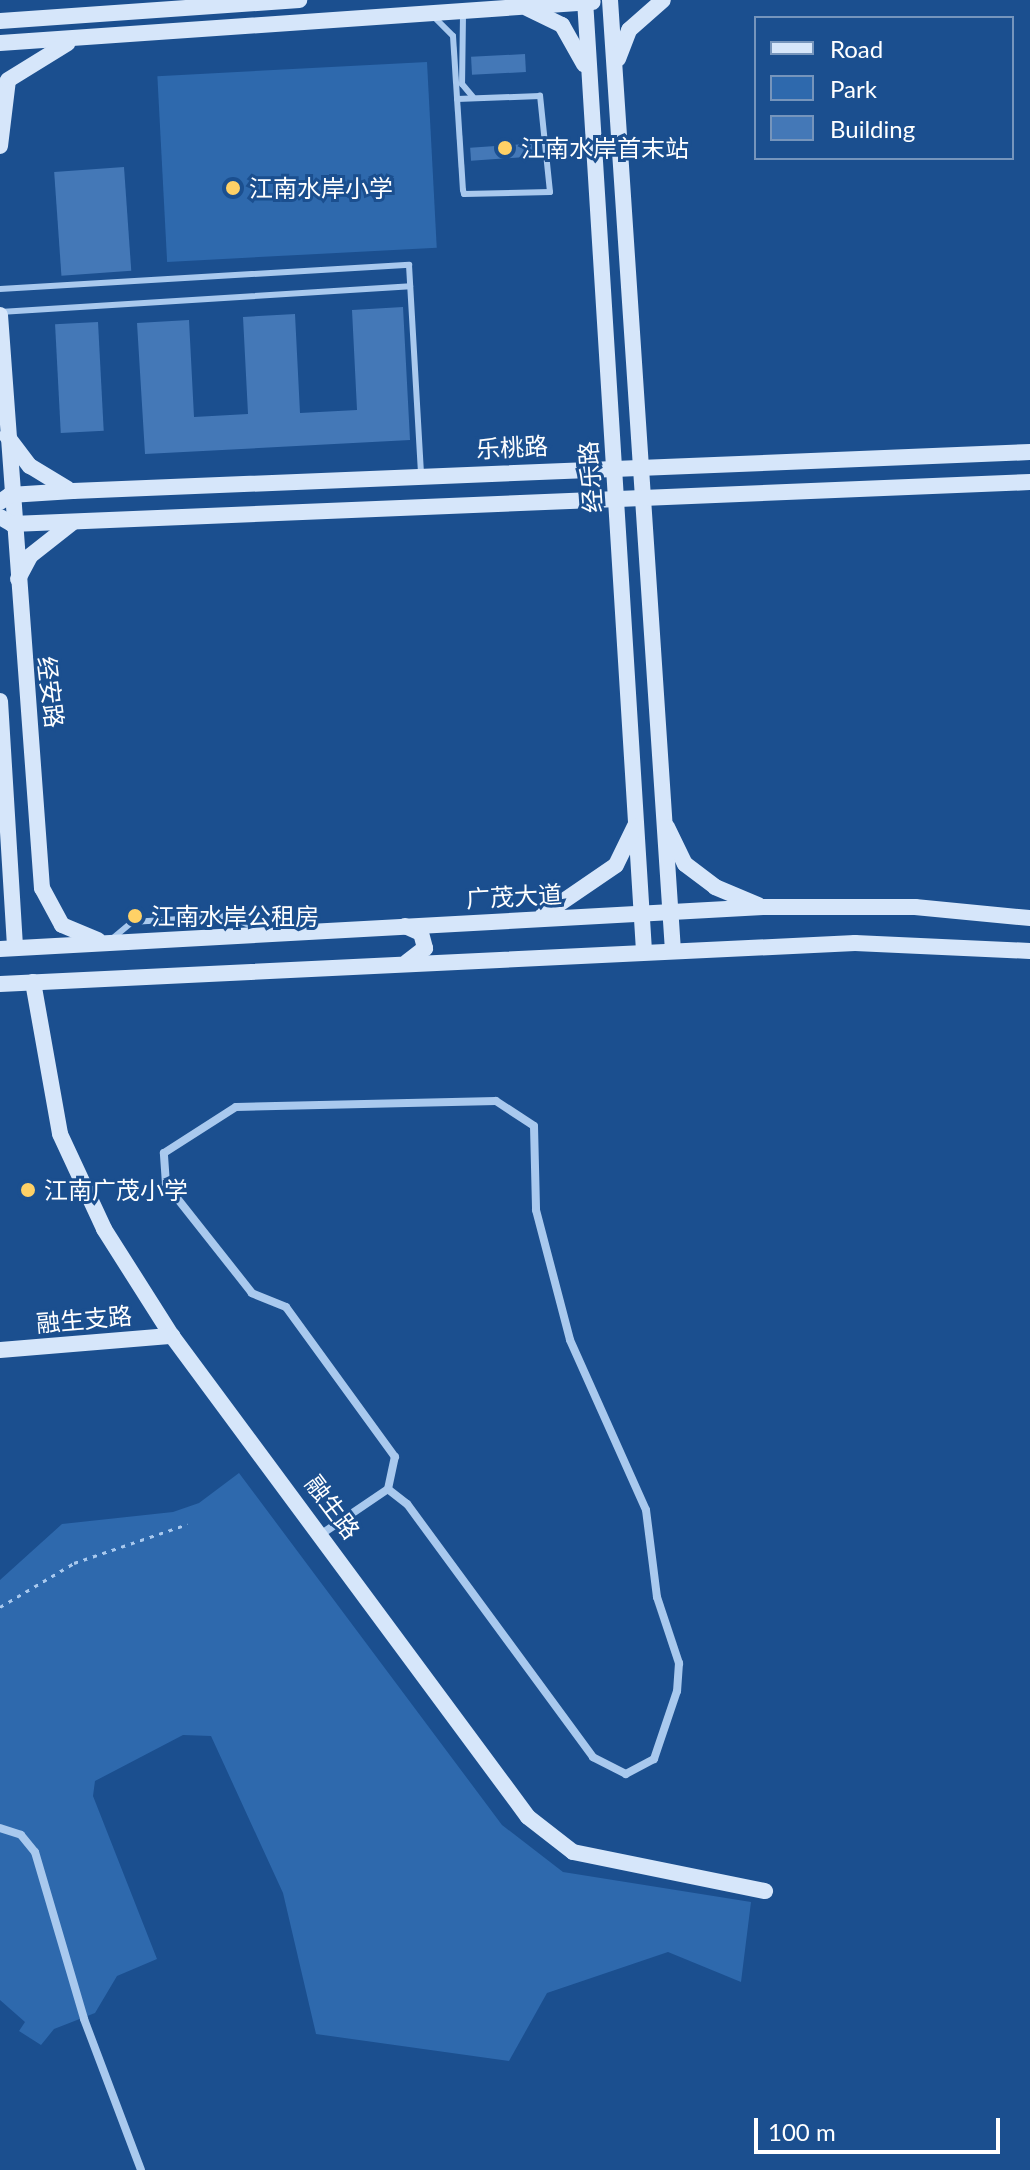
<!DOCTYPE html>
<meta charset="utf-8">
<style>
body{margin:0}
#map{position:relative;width:1030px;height:2170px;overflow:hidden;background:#1b4f8f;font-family:Lato,"Noto Sans SC",sans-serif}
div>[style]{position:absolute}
.green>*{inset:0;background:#2e69ad;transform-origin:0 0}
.building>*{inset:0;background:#4478b7;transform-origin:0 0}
.path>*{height:3px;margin-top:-1.5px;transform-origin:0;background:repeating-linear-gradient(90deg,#a9c9ee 0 4px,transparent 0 10px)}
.lane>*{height:6px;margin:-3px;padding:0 3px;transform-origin:3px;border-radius:3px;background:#a9c9ee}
.street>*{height:8px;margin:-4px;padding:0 4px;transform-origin:4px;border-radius:4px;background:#a9c9ee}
.secondary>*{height:16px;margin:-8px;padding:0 8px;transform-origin:8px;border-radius:8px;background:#d6e6fa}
.dots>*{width:22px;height:22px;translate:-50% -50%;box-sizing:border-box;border:4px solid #1b4f8f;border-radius:50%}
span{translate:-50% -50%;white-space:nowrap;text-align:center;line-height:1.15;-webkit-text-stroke:6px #1b4f8f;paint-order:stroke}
.poi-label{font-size:24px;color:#fff}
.left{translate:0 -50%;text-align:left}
.street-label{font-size:24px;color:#fff}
.legend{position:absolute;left:754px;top:16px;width:260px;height:144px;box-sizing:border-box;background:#1b4f8f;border:2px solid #7695bc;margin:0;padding:10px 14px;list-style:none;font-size:24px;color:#fff}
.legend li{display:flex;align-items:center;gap:16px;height:40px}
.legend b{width:40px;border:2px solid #7695bc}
.scale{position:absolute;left:754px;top:2118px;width:246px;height:36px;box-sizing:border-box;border:4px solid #fff;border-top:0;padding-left:10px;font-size:24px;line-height:28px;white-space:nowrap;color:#fff;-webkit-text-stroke:6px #1b4f8f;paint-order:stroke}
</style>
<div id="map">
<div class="green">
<div style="left:427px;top:62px;width:186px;height:270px;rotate:87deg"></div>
<div style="clip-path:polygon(239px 1473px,502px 1825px,563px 1872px,751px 1902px,741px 1982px,668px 1952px,547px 1993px,509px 2061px,316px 2034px,283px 1893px,211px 1736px,183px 1735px,95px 1781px,93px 1796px,157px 1959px,117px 1976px,95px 2013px,54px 2029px,41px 2045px,19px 2031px,25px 2022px,0 2000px,0 1580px,62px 1524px,173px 1512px,199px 1503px)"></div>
</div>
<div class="building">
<div style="left:525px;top:54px;width:18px;height:54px;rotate:87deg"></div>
<div style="left:539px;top:143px;width:13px;height:69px;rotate:86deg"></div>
<div style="left:124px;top:167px;width:104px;height:70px;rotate:86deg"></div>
<div style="clip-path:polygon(403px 307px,410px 440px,145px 454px,137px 323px,189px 320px,194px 417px,248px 414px,243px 317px,295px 314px,300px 413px,357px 410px,352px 310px)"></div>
<div style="left:98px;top:322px;width:109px;height:43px;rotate:87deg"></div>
</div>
<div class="path">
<div style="left:0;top:1607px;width:86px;rotate:-30.7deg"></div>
<div style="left:74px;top:1563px;width:120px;rotate:-18.9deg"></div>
</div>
<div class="lane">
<div style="left:463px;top:15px;width:69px;rotate:90.8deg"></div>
<div style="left:462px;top:84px;width:17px;rotate:50deg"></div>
<div style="left:435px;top:18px;width:25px;rotate:45deg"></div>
<div style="left:453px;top:36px;width:154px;rotate:86.3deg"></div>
<div style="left:463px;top:190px;width:4px;rotate:76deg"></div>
<div style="left:464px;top:194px;width:86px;rotate:-1.3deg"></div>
<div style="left:550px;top:192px;width:97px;rotate:-95.9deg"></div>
<div style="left:540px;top:96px;width:83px;rotate:177.9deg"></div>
<div style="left:0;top:289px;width:410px;rotate:-3.4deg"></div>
<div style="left:409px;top:265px;width:210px;rotate:86.7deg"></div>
<div style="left:0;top:312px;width:411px;rotate:-3.6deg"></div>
<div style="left:113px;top:938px;width:25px;rotate:-40deg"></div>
<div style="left:132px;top:922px;width:96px;rotate:-3.6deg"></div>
<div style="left:228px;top:916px;width:36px;rotate:23deg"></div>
</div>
<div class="street">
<div style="left:323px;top:1533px;width:78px;rotate:-34.1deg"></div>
<div style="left:388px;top:1489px;width:33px;rotate:-78deg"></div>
<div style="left:395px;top:1457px;width:185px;rotate:-126deg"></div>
<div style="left:286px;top:1307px;width:37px;rotate:-158deg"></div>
<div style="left:252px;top:1293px;width:139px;rotate:-128.3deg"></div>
<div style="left:166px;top:1184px;width:31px;rotate:-94deg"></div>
<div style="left:164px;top:1153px;width:85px;rotate:-32.6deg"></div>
<div style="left:236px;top:1107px;width:260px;rotate:-1.3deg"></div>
<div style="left:496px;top:1101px;width:45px;rotate:33.3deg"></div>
<div style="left:534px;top:1126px;width:84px;rotate:88.6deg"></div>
<div style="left:536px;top:1210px;width:134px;rotate:75.3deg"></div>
<div style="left:570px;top:1340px;width:186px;rotate:65.9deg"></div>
<div style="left:646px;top:1510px;width:88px;rotate:82.8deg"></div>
<div style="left:657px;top:1597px;width:70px;rotate:71.6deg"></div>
<div style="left:679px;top:1663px;width:28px;rotate:94deg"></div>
<div style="left:677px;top:1691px;width:72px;rotate:108.7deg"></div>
<div style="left:654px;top:1759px;width:32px;rotate:152deg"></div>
<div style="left:626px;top:1774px;width:37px;rotate:-153deg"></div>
<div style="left:593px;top:1757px;width:314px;rotate:-126.3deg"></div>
<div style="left:407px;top:1504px;width:24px;rotate:-142deg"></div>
<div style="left:0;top:1828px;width:22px;rotate:18deg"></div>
<div style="left:21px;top:1835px;width:22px;rotate:51deg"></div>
<div style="left:35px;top:1852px;width:174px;rotate:73.6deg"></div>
<div style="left:84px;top:2019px;width:161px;rotate:69.3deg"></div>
</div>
<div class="secondary">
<div style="left:585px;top:0;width:952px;rotate:86.45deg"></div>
<div style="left:610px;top:0;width:952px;rotate:86.21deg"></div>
<div style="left:527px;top:8px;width:39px;rotate:26deg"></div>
<div style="left:562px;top:25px;width:45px;rotate:60.6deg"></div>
<div style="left:0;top:21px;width:300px;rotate:-4deg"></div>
<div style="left:0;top:43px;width:594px;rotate:-3.96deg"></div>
<div style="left:618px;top:59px;width:31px;rotate:-69deg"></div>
<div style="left:629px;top:30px;width:45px;rotate:-41.4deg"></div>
<div style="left:0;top:146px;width:66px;rotate:-83.1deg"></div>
<div style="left:8px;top:80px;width:70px;rotate:-31.7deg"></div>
<div style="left:0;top:315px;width:575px;rotate:85.81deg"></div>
<div style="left:42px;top:888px;width:42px;rotate:61.6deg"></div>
<div style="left:62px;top:925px;width:39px;rotate:23deg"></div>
<div style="left:7px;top:436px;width:38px;rotate:53deg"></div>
<div style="left:30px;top:466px;width:44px;rotate:31.2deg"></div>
<div style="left:0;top:502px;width:12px;rotate:-35deg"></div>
<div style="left:10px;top:495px;width:63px;rotate:-3.6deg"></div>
<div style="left:73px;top:491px;width:958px;rotate:-2.33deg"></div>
<div style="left:0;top:517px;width:14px;rotate:30deg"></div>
<div style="left:12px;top:524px;width:1019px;rotate:-2.36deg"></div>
<div style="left:18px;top:579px;width:26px;rotate:-62deg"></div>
<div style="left:30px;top:556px;width:55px;rotate:-38.3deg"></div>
<div style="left:0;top:701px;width:246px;rotate:86.5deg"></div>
<div style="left:667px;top:827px;width:41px;rotate:64.1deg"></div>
<div style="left:685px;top:864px;width:38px;rotate:37deg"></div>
<div style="left:715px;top:887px;width:47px;rotate:22.7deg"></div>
<div style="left:543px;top:915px;width:88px;rotate:-34.4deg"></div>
<div style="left:616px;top:865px;width:43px;rotate:-64deg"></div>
<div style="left:405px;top:926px;width:17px;rotate:24deg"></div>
<div style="left:421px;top:933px;width:16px;rotate:75deg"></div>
<div style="left:425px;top:948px;width:23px;rotate:142deg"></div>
<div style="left:0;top:949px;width:764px;rotate:-3.15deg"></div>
<div style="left:763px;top:907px;width:152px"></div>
<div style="left:915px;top:907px;width:116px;rotate:5.5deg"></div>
<div style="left:33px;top:982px;width:154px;rotate:79.9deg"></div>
<div style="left:60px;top:1134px;width:105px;rotate:65.1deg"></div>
<div style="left:104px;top:1229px;width:127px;rotate:57.6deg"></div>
<div style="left:172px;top:1336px;width:598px;rotate:53.49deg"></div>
<div style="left:528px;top:1817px;width:57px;rotate:37.9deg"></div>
<div style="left:573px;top:1852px;width:196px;rotate:11.5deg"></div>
<div style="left:0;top:984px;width:856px;rotate:-2.75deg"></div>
<div style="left:855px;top:943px;width:175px;rotate:2.6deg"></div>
<div style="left:0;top:1350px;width:173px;rotate:-4.7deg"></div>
</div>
<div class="dots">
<div style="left:505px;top:148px;background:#ffd166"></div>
<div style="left:233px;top:188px;background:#ffd166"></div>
<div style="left:135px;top:916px;background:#ffd166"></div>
<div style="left:28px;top:1190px;background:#ffd166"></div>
</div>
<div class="poi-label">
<span class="left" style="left:521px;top:148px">江南水岸首末站</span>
<span class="left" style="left:249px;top:188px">江南水岸小学</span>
<span class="left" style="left:151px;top:916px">江南水岸公租房</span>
<span class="left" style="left:44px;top:1190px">江南广茂小学</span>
</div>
<div class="street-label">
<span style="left:512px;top:447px;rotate:-3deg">乐桃路</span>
<span style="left:590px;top:477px;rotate:-94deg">经乐路</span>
<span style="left:51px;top:692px;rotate:83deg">经安路</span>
<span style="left:514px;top:896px;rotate:-3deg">广茂大道</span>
<span style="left:84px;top:1319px;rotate:-5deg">融生支路</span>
<span style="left:333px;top:1507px;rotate:53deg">融生路</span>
</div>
<ul class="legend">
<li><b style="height:10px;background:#d6e6fa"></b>Road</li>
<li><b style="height:22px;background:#2e69ad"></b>Park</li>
<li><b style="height:22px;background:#4478b7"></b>Building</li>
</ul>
<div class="scale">100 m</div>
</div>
